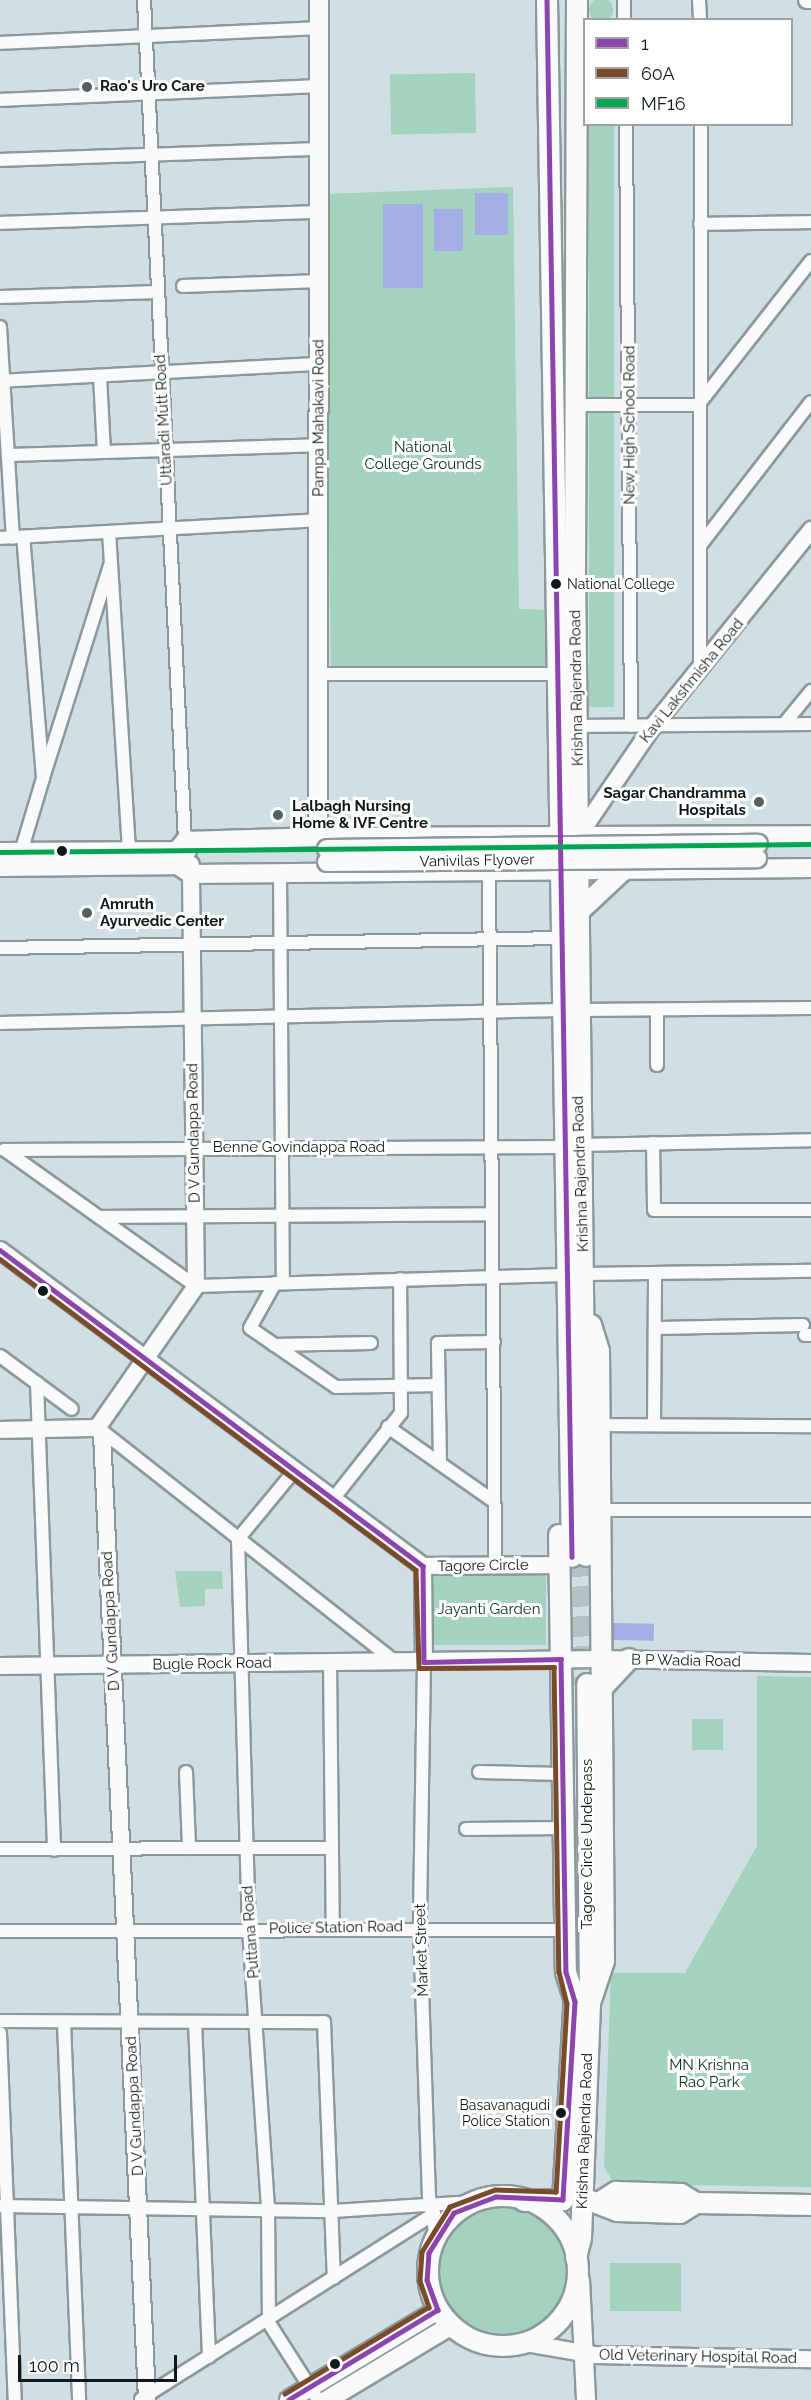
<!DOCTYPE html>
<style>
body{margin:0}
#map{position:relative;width:811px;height:2400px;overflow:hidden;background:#d0dfe3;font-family:Raleway,sans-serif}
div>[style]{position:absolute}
.green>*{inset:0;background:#a3d3bc;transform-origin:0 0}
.round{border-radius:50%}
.water>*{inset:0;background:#a2aee4;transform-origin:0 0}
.primary-tunnel>*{height:20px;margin-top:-10px;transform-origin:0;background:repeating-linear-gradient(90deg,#b3c1c5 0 20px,transparent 0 30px)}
.roads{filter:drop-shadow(2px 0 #8d989c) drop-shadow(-2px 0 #8d989c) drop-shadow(0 2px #8d989c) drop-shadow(0 -2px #8d989c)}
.minor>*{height:12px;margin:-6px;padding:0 6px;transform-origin:6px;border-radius:6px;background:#f8fafb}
.tertiary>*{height:16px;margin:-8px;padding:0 8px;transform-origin:8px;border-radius:8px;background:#f8fafb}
.secondary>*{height:18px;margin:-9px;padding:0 9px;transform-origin:9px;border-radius:9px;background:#f8fafb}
.primary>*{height:20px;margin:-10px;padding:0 10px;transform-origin:10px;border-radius:10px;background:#f8fafb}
.primary>.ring{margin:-10px;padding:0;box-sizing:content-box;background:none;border:20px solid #f8fafb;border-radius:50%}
.bridges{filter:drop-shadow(2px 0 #8d989c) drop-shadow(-2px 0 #8d989c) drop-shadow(0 2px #8d989c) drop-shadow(0 -2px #8d989c)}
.secondary-bridge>*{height:18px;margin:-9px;padding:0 9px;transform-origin:9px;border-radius:9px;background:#f8fafb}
.bus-1>*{height:4.5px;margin:-2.25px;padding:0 2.25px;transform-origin:2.25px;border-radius:2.25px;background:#8e44ad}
.bus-2>*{height:4.5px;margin:-2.25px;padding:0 2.25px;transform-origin:2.25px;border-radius:2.25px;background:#7a4b2a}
.bus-3>*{height:4.5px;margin:-2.25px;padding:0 2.25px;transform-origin:2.25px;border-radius:2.25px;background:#00a651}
.dots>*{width:16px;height:16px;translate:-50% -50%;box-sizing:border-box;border:3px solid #fff;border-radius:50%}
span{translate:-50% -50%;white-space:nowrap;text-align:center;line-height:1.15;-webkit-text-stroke:6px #fff;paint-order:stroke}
.bus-label{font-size:14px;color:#101a1c}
.left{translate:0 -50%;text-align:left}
.right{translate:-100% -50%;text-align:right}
.poi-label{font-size:15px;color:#101a1c;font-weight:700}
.street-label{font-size:15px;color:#101a1c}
.park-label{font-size:15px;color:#0c321e}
.legend{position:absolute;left:583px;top:18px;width:210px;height:108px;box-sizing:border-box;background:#fff;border:2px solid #9fa3a4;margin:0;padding:8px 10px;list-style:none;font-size:18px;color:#101a1c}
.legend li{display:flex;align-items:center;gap:12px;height:30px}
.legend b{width:30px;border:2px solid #9fa3a4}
.scale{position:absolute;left:18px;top:2355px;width:159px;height:27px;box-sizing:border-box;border:3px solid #101a1c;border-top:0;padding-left:8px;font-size:18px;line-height:21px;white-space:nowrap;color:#101a1c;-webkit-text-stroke:4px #fff;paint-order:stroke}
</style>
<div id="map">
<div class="green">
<div class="round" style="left:589px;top:-2px;width:24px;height:24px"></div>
<div style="left:475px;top:73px;width:60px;height:85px;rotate:89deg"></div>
<div style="left:589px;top:125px;width:25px;height:582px"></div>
<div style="clip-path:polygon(513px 187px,519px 609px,548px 610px,548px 679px,331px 680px,325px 194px)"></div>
<div style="clip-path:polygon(175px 1571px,222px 1571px,223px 1589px,205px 1589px,205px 1606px,180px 1607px)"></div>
<div style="left:546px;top:1574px;width:71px;height:115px;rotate:90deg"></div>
<div style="clip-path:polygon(757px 1676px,811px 1677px,811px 2187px,614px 2184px,604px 2166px,611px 1973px,685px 1973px,757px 1846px)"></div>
<div style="left:692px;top:1719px;width:31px;height:31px"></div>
<div class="round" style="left:439px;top:2207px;width:130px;height:130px"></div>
<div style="left:610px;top:2263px;width:71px;height:48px"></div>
</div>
<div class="water">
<div style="left:475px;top:193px;width:33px;height:42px"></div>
<div style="left:383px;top:204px;width:40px;height:84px"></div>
<div style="left:434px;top:209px;width:29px;height:42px"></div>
<div style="left:613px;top:1623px;width:41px;height:17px;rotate:1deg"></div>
</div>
<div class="primary-tunnel">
<div style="left:586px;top:1556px;width:121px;rotate:89.5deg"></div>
<div style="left:572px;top:1557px;width:128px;rotate:89.1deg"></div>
</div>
<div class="roads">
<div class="minor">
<div style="left:144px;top:0;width:842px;rotate:87.21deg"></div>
<div style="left:624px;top:0;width:20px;rotate:90deg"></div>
<div style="left:699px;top:0;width:20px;rotate:87deg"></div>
<div style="left:0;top:43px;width:320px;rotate:-2.7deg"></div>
<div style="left:0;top:100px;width:320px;rotate:-2.5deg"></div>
<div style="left:626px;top:124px;width:602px;rotate:89.52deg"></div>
<div style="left:0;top:160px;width:320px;rotate:-2deg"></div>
<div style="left:0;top:223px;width:320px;rotate:-2deg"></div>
<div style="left:700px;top:224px;width:111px;rotate:-1deg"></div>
<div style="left:183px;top:286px;width:137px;rotate:-2.1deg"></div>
<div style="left:0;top:297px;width:158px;rotate:-1.8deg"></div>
<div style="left:0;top:327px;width:211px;rotate:86.5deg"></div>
<div style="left:100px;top:376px;width:76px;rotate:87deg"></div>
<div style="left:0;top:381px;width:319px;rotate:-3.1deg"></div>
<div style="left:576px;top:405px;width:122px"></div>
<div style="left:698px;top:405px;width:183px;rotate:-51.9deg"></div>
<div style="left:8px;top:455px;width:311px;rotate:-1.8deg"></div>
<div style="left:109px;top:532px;width:320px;rotate:86.4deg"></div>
<div style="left:0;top:538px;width:320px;rotate:-3.2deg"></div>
<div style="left:702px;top:543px;width:178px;rotate:-52.3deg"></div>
<div style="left:700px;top:669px;width:545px;rotate:-89.89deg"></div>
<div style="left:319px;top:674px;width:241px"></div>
<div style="left:784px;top:724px;width:43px;rotate:-50.7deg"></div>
<div style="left:572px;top:726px;width:239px;rotate:-0.5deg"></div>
<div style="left:43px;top:778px;width:223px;rotate:-72.5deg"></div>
<div style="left:21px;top:852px;width:77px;rotate:-73.4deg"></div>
<div style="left:43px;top:778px;width:242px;rotate:-94.7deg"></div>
<div style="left:489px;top:872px;width:694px;rotate:89.5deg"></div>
<div style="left:280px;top:873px;width:410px;rotate:89.6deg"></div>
<div style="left:0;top:948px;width:560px;rotate:-1.02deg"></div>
<div style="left:579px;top:1010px;width:232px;rotate:-0.5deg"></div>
<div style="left:657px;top:1010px;width:55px;rotate:90deg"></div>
<div style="left:0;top:1023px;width:561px;rotate:-1.33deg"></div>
<div style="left:653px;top:1143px;width:67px;rotate:89.1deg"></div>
<div style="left:654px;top:1210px;width:157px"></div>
<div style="left:579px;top:1145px;width:232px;rotate:-1.2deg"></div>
<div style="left:4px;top:1150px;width:558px;rotate:-0.31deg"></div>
<div style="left:5px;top:1150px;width:234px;rotate:35.5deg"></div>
<div style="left:196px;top:1286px;width:368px;rotate:-1.7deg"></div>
<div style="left:99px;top:1217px;width:392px;rotate:-0.4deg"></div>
<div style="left:584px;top:1274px;width:227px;rotate:-0.8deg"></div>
<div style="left:275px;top:1283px;width:51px;rotate:119.1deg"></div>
<div style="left:250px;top:1328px;width:104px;rotate:34.5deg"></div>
<div style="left:336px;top:1387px;width:102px;rotate:-1.1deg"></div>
<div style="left:658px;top:1328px;width:145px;rotate:-1.2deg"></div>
<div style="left:805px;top:1335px;width:6px"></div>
<div style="left:274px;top:1345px;width:97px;rotate:-1.2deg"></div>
<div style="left:0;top:1356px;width:89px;rotate:36.4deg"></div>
<div style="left:37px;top:1383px;width:467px;rotate:87.9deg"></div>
<div style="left:599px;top:1425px;width:212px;rotate:0.3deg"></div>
<div style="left:654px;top:1425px;width:152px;rotate:-89.6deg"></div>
<div style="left:388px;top:1427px;width:127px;rotate:35.1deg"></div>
<div style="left:102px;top:1431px;width:374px;rotate:38.2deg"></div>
<div style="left:440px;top:1463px;width:120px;rotate:-91deg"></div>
<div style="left:438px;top:1343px;width:56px;rotate:-1deg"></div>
<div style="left:295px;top:1470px;width:89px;rotate:129.6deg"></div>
<div style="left:238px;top:1539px;width:390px;rotate:88.4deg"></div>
<div style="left:249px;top:1929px;width:281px;rotate:86.1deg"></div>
<div style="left:268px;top:2209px;width:114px;rotate:89.5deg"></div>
<div style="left:269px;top:2323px;width:91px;rotate:57.5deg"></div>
<div style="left:333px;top:1499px;width:110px;rotate:-51.7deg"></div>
<div style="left:401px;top:1413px;width:134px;rotate:-90.4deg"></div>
<div style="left:600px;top:1510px;width:211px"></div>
<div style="left:330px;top:1662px;width:266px;rotate:89.4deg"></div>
<div style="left:424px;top:1662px;width:265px;rotate:90.9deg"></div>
<div style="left:420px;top:1927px;width:269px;rotate:88.1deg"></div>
<div style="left:429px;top:2196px;width:42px;rotate:80.3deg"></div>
<div style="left:186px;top:1772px;width:76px;rotate:87.7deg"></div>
<div style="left:479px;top:1772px;width:83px;rotate:1.4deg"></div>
<div style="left:466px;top:1829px;width:97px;rotate:-0.6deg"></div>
<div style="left:0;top:1849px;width:332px;rotate:-0.2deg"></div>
<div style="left:0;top:1931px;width:565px;rotate:-0.1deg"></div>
<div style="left:0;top:2021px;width:324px;rotate:0.2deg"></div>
<div style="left:324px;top:2022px;width:256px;rotate:87.8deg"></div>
<div style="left:195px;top:2022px;width:335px;rotate:87.6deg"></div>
<div style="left:64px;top:2023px;width:377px;rotate:87.7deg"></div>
<div style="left:0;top:2033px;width:367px;rotate:87.7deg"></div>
<div style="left:0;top:2206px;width:333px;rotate:0.9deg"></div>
<div style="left:333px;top:2211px;width:140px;rotate:-3.7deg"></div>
<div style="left:141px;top:2399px;width:347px;rotate:-32.3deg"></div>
</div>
<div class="tertiary">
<div style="left:807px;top:0;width:4px"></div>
<div style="left:579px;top:835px;width:132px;rotate:-55.8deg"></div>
<div style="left:653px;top:726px;width:252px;rotate:-51.1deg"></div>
<div style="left:0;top:1250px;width:528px;rotate:36.76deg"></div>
<div style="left:97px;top:1428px;width:8px;rotate:50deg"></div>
<div style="left:102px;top:1434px;width:967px;rotate:87.33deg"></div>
<div style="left:97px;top:1428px;width:173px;rotate:-55.1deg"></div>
<div style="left:196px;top:1286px;width:412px;rotate:-90.7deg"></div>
<div style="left:0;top:1430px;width:97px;rotate:-1.2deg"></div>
<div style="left:423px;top:1566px;width:136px;rotate:-0.4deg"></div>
<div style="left:423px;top:1566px;width:96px;rotate:89.4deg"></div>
<div style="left:0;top:1666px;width:600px;rotate:-0.67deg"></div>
<div style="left:600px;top:1659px;width:211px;rotate:1.1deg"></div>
<div style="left:526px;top:2343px;width:69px;rotate:10deg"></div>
<div style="left:594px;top:2355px;width:217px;rotate:1.1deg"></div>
</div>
<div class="secondary">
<div style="left:318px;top:837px;width:837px;rotate:-89.93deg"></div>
<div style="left:177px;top:851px;width:13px;rotate:-51deg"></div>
<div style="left:185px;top:841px;width:133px;rotate:-1.7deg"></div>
<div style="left:318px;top:837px;width:493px;rotate:-0.2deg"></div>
<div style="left:0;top:852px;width:187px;rotate:-0.3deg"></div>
<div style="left:179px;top:866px;width:14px;rotate:34deg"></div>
<div style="left:191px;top:874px;width:620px;rotate:-0.55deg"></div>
<div style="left:0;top:867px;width:190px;rotate:-0.6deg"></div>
<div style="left:580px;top:2280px;width:120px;rotate:87.1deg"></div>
<div style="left:289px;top:2400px;width:174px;rotate:-31.1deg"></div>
<div style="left:327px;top:2400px;width:146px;rotate:-31deg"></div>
</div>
<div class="primary">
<div style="left:547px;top:0;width:1557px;rotate:89.08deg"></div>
<div style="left:577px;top:0;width:572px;rotate:90.2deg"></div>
<div style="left:575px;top:572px;width:984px;rotate:89.36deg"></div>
<div style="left:578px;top:912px;width:62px;rotate:-43deg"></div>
<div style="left:559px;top:1535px;width:437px;rotate:89.1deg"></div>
<div style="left:566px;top:1972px;width:31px;rotate:73deg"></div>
<div style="left:601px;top:1689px;width:41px;rotate:-47deg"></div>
<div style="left:590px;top:2003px;width:44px;rotate:-71.6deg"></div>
<div style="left:604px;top:1961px;width:610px;rotate:-90.47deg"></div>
<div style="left:599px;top:1351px;width:27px;rotate:-107deg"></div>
<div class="ring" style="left:428px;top:2196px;width:130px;height:130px"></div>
<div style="left:524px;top:2201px;width:39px;rotate:-1deg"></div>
<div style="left:563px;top:2200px;width:210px;rotate:-86.7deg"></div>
<div style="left:591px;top:2201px;width:28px;rotate:21deg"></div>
<div style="left:617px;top:2211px;width:63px;rotate:1.8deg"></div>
<div style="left:680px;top:2213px;width:19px;rotate:-32deg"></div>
<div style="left:602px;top:2201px;width:17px;rotate:-33deg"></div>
<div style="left:616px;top:2192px;width:65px;rotate:1.8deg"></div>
<div style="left:681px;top:2194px;width:17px;rotate:31deg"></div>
<div style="left:696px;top:2203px;width:115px;rotate:1deg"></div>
<div style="left:576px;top:2258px;width:21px;rotate:-76deg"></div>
<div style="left:581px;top:2238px;width:235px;rotate:-87.8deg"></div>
<div style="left:590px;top:2003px;width:319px;rotate:-90.5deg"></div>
</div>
</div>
<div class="bridges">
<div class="secondary-bridge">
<div style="left:327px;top:849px;width:431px;rotate:-0.7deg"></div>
<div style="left:327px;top:862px;width:430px;rotate:-0.5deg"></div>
</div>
</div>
<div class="bus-1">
<div style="left:547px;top:0;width:1557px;rotate:89.08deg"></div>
<div style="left:0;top:1250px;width:528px;rotate:36.76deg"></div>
<div style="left:423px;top:1566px;width:96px;rotate:89.4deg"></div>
<div style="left:424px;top:1662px;width:137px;rotate:-1.3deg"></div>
<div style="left:561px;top:1659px;width:313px;rotate:89.1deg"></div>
<div style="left:566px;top:1972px;width:31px;rotate:73deg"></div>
<div style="left:575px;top:2002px;width:198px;rotate:93.5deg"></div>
<div style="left:563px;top:2200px;width:67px;rotate:-177.4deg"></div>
<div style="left:496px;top:2197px;width:45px;rotate:159.1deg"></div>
<div style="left:454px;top:2213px;width:47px;rotate:122deg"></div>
<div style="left:429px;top:2253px;width:27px;rotate:94deg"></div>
<div style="left:427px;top:2280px;width:32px;rotate:70deg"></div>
<div style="left:438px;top:2310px;width:174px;rotate:148.9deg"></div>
</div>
<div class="bus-2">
<div style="left:0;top:1259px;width:519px;rotate:36.78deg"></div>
<div style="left:416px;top:1570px;width:98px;rotate:88.2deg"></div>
<div style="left:419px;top:1668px;width:135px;rotate:-0.4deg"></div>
<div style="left:554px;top:1667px;width:305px;rotate:89.1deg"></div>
<div style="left:559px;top:1972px;width:32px;rotate:76deg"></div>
<div style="left:567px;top:2003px;width:189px;rotate:93.3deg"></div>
<div style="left:556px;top:2192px;width:61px;rotate:-178.1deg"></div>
<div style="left:495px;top:2190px;width:48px;rotate:159.3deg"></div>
<div style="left:450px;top:2207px;width:53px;rotate:121.9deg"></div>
<div style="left:422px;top:2252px;width:29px;rotate:94deg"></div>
<div style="left:420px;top:2281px;width:28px;rotate:71deg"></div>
<div style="left:429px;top:2307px;width:168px;rotate:148.9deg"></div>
</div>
<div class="bus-3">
<div style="left:0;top:852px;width:811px;rotate:-0.57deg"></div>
</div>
<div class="dots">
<div style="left:87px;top:87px;background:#535f62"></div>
<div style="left:556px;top:584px;background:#101a1c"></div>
<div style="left:759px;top:802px;background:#535f62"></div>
<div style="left:278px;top:815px;background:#535f62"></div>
<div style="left:62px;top:851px;background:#101a1c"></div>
<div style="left:87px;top:913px;background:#535f62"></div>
<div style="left:43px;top:1291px;background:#101a1c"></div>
<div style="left:561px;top:2113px;background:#101a1c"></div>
<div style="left:335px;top:2364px;background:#101a1c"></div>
</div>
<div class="bus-label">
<span class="left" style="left:567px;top:584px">National College</span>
<span class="right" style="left:550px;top:2113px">Basavanagudi<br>Police Station</span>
</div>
<div class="poi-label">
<span class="left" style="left:100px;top:87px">Rao's Uro Care</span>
<span class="right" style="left:746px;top:802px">Sagar Chandramma<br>Hospitals</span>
<span class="left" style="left:292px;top:815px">Lalbagh Nursing<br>Home &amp; IVF Centre</span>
<span class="left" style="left:100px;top:913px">Amruth<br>Ayurvedic Center</span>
</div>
<div class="street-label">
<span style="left:319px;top:418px;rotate:-90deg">Pampa Mahakavi Road</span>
<span style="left:164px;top:420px;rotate:-93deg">Uttaradi Mutt Road</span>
<span style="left:630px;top:425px;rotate:-90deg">New High School Road</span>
<span style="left:692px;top:681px;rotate:-51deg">Kavi Lakshmisha Road</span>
<span style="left:577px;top:688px;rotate:-91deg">Krishna Rajendra Road</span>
<span style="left:477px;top:861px;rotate:-1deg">Vanivilas Flyover</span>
<span style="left:194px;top:1133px;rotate:-91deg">D V Gundappa Road</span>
<span style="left:299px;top:1148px">Benne Govindappa Road</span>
<span style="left:581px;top:1174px;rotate:-92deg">Krishna Rajendra Road</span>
<span style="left:483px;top:1566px;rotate:-1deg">Tagore Circle</span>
<span style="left:111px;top:1621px;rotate:-93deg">D V Gundappa Road</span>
<span style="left:686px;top:1661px;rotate:1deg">B P Wadia Road</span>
<span style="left:212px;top:1664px;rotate:-1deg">Bugle Rock Road</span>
<span style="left:588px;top:1844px;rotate:-90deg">Tagore Circle Underpass</span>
<span style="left:336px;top:1928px;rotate:-1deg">Police Station Road</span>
<span style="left:251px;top:1932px;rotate:-94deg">Puttana Road</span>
<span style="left:422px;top:1950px;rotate:-92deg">Market Street</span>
<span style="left:135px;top:2106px;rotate:-93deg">D V Gundappa Road</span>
<span style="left:585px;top:2131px;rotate:-88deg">Krishna Rajendra Road</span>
<span style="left:698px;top:2357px;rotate:1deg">Old Veterinary Hospital Road</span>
</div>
<div class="park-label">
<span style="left:423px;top:456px">National<br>College Grounds</span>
<span style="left:489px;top:1610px">Jayanti Garden</span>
<span style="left:709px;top:2074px">MN Krishna<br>Rao Park</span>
</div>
<ul class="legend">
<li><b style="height:8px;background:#8e44ad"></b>1</li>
<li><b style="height:8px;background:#7a4b2a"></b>60A</li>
<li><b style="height:8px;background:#00a651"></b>MF16</li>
</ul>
<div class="scale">100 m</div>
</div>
